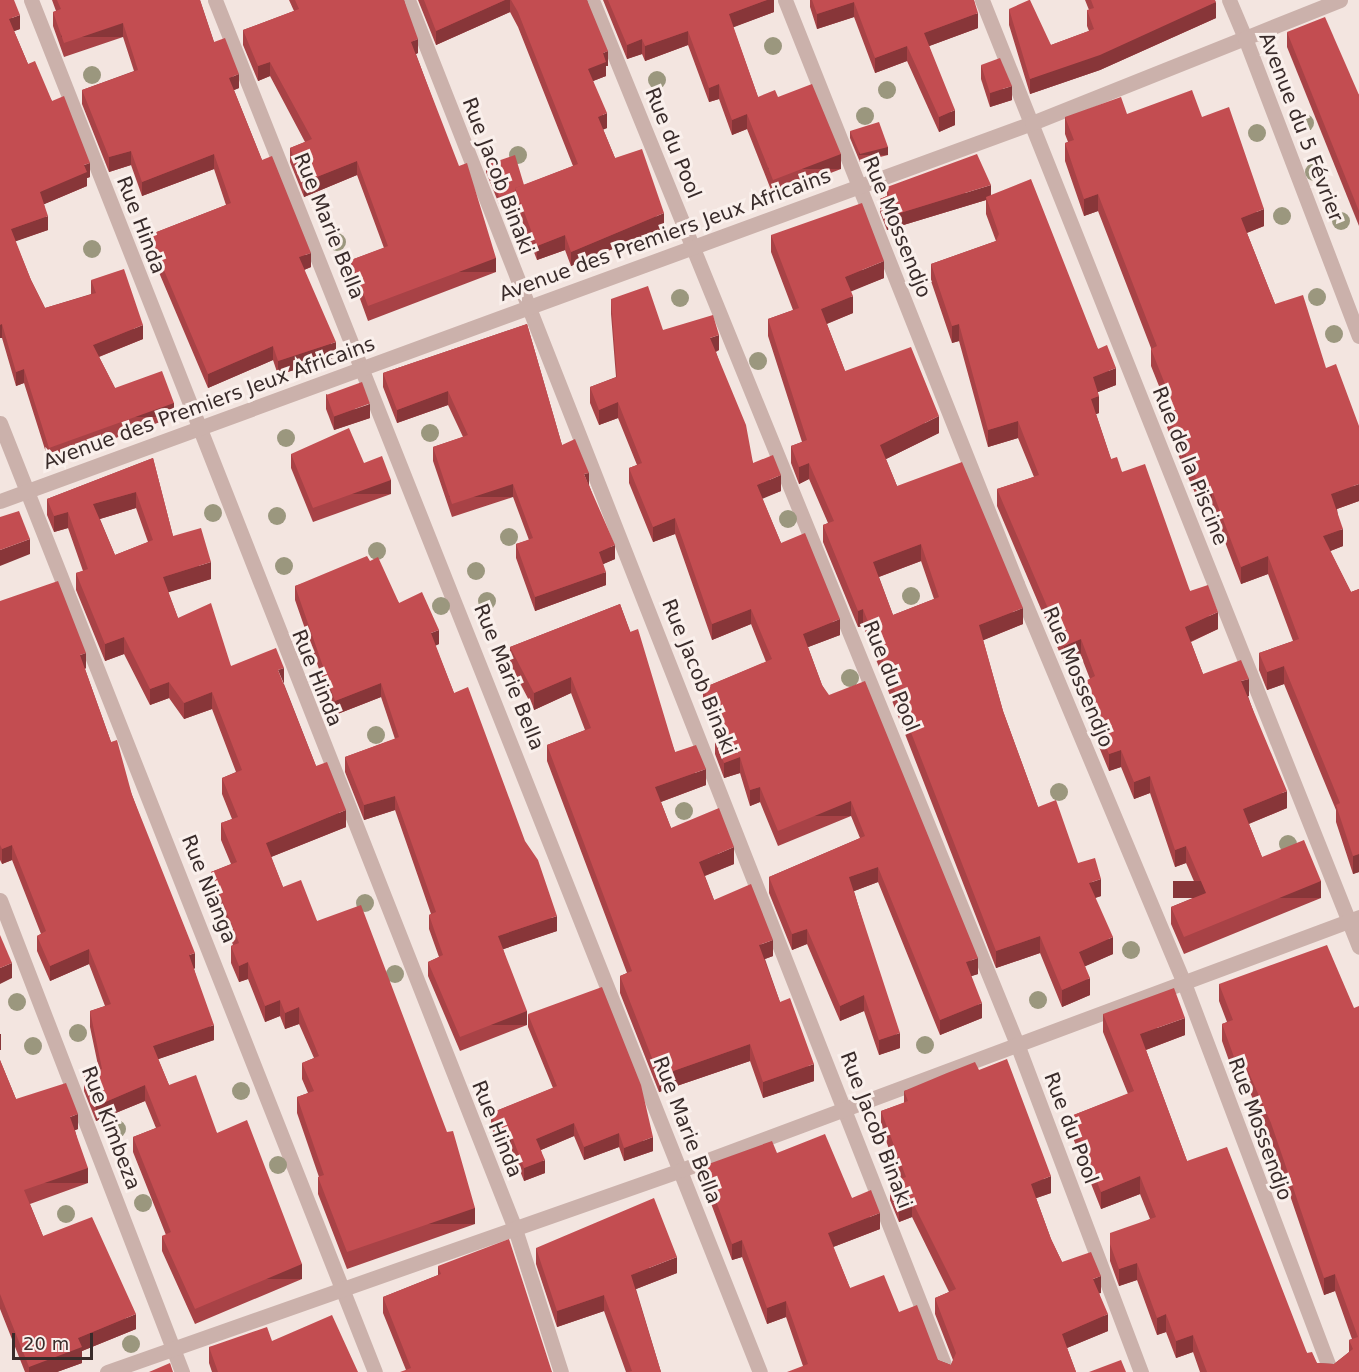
<!DOCTYPE html>
<meta charset="utf-8">
<style>
body{margin:0}
#map{position:relative;width:1359px;height:1372px;overflow:hidden;background:#f3e5e0;font-family:"DejaVu Sans",sans-serif}
div>[style]{position:absolute}
.minor>*{height:15px;margin:-7.5px;padding:0 7.5px;transform-origin:7.5px;border-radius:7.5px;background:#cbb1ab}
.tertiary>*{height:15px;margin:-7.5px;padding:0 7.5px;transform-origin:7.5px;border-radius:7.5px;background:#cbb1ab}
.trees>*{width:18px;height:18px;margin:-9px;border-radius:50%;background:#9b977e}
.wall>*{inset:0;background:#a84246}
.shaded-wall>*{inset:0;background:#883639;transform-origin:0 0}
.building>*{inset:0;background:#c34d51;transform-origin:0 0}
span{translate:-50% -50%;white-space:nowrap;text-align:center;line-height:1.15;-webkit-text-stroke:6px #faf0ec;paint-order:stroke}
.street-label{font-size:20px;color:#392b2a}
.scale{position:absolute;left:12px;top:1333px;width:81px;height:27px;box-sizing:border-box;border:3px solid #392b2a;border-top:0;padding-left:8px;font-size:18px;line-height:21px;white-space:nowrap;color:#392b2a;-webkit-text-stroke:4px #faf0ec;paint-order:stroke}
</style>
<div id="map">
<div class="minor">
<div style="left:31px;top:0;width:1321px;rotate:68.5deg"></div>
<div style="left:515px;top:1229px;width:150px;rotate:72.2deg"></div>
<div style="left:215px;top:0;width:1476px;rotate:68.34deg"></div>
<div style="left:408px;top:0;width:1474px;rotate:68.55deg"></div>
<div style="left:592px;top:0;width:1127px;rotate:67.85deg"></div>
<div style="left:1017px;top:1044px;width:351px;rotate:69.3deg"></div>
<div style="left:785px;top:0;width:628px;rotate:68.33deg"></div>
<div style="left:1017px;top:584px;width:433px;rotate:67.3deg"></div>
<div style="left:1184px;top:983px;width:416px;rotate:69.3deg"></div>
<div style="left:982px;top:0;width:1019px;rotate:68.29deg"></div>
<div style="left:0;top:423px;width:1020px;rotate:68.44deg"></div>
<div style="left:0;top:501px;width:1099px;rotate:-20.12deg"></div>
<div style="left:1032px;top:123px;width:229px;rotate:-21.8deg"></div>
<div style="left:1245px;top:38px;width:41px;rotate:-112.8deg"></div>
<div style="left:0;top:900px;width:506px;rotate:68.91deg"></div>
<div style="left:107px;top:1372px;width:609px;rotate:-19.39deg"></div>
<div style="left:681px;top:1170px;width:724px;rotate:-20.46deg"></div>
</div>
<div class="tertiary">
<div style="left:1340px;top:0;width:102px;rotate:158.2deg"></div>
<div style="left:1245px;top:38px;width:319px;rotate:69.1deg"></div>
</div>
<div class="trees">
<div style="left:773px;top:46px"></div>
<div style="left:92px;top:75px"></div>
<div style="left:657px;top:80px"></div>
<div style="left:887px;top:90px"></div>
<div style="left:865px;top:116px"></div>
<div style="left:1305px;top:123px"></div>
<div style="left:1257px;top:133px"></div>
<div style="left:518px;top:155px"></div>
<div style="left:1314px;top:172px"></div>
<div style="left:1282px;top:216px"></div>
<div style="left:1341px;top:221px"></div>
<div style="left:337px;top:242px"></div>
<div style="left:92px;top:249px"></div>
<div style="left:1317px;top:297px"></div>
<div style="left:680px;top:298px"></div>
<div style="left:1334px;top:334px"></div>
<div style="left:758px;top:361px"></div>
<div style="left:430px;top:433px"></div>
<div style="left:286px;top:438px"></div>
<div style="left:213px;top:513px"></div>
<div style="left:277px;top:516px"></div>
<div style="left:788px;top:519px"></div>
<div style="left:509px;top:537px"></div>
<div style="left:377px;top:551px"></div>
<div style="left:284px;top:566px"></div>
<div style="left:476px;top:571px"></div>
<div style="left:911px;top:596px"></div>
<div style="left:487px;top:601px"></div>
<div style="left:441px;top:606px"></div>
<div style="left:850px;top:678px"></div>
<div style="left:376px;top:735px"></div>
<div style="left:1059px;top:792px"></div>
<div style="left:684px;top:811px"></div>
<div style="left:1288px;top:844px"></div>
<div style="left:365px;top:903px"></div>
<div style="left:1131px;top:950px"></div>
<div style="left:395px;top:974px"></div>
<div style="left:1038px;top:1000px"></div>
<div style="left:17px;top:1002px"></div>
<div style="left:78px;top:1033px"></div>
<div style="left:925px;top:1045px"></div>
<div style="left:33px;top:1046px"></div>
<div style="left:241px;top:1091px"></div>
<div style="left:117px;top:1129px"></div>
<div style="left:278px;top:1165px"></div>
<div style="left:143px;top:1203px"></div>
<div style="left:66px;top:1214px"></div>
<div style="left:131px;top:1344px"></div>
</div>
<div class="wall">
<div style="clip-path:polygon(0 0,20px 29px,14px 31px,28px 64px,52px 101px,90px 177px,87px 178px,87px 186px,44px 204px,48px 230px,15px 241px,31px 280px,45px 308px,91px 294px,91px 280px,143px 339px,99px 357px,115px 388px,174px 417px,49px 462px,24px 383px,16px 386px,2px 338px)"></div>
<div style="clip-path:polygon(52px 0,200px 0,214px 42px,239px 88px,234px 90px,262px 160px,311px 267px,304px 270px,336px 357px,278px 375px,273px 360px,208px 388px,149px 249px,149px 235px,226px 205px,214px 169px,142px 196px,131px 165px,109px 172px,82px 104px,82px 90px,134px 71px,123px 37px,64px 57px,53px 26px,53px 12px,56px 11px)"></div>
<div style="clip-path:polygon(289px 0,404px 0,418px 53px,416px 54px,496px 272px,368px 321px,351px 274px,351px 260px,384px 248px,357px 175px,304px 197px,290px 162px,290px 148px,305px 142px,270px 76px,258px 81px,243px 45px,243px 30px,294px 11px)"></div>
<div style="clip-path:polygon(418px 0,587px 0,608px 66px,606px 66px,606px 76px,593px 81px,607px 128px,603px 129px,615px 158px,664px 228px,571px 266px,565px 250px,537px 260px,515px 203px,515px 199px,499px 204px,486px 172px,486px 165px,524px 185px,573px 166px,518px 27px,510px 12px,436px 45px)"></div>
<div style="clip-path:polygon(603px 0,774px 0,774px 12px,733px 27px,758px 97px,778px 97px,841px 169px,773px 195px,747px 129px,732px 135px,719px 99px,709px 102px,688px 45px,645px 61px,642px 54px,627px 59px)"></div>
<div style="clip-path:polygon(810px 0,974px 0,978px 28px,929px 46px,955px 125px,939px 132px,907px 61px,875px 73px,854px 17px,817px 29px,810px 7px)"></div>
<div style="clip-path:polygon(1085px 0,1215px 0,1216px 18px,1100px 70px,1030px 94px,1009px 25px,1009px 9px,1051px 45px,1089px 31px,1087px 26px,1087px 10px,1089px 10px)"></div>
<div style="clip-path:polygon(1287px 32px,1359px 95px,1359px 226px,1287px 47px)"></div>
<div style="clip-path:polygon(981px 65px,1012px 100px,990px 107px,981px 79px)"></div>
<div style="clip-path:polygon(1127px 114px,1202px 117px,1264px 226px,1247px 233px,1275px 304px,1359px 501px,1337px 509px,1343px 546px,1330px 551px,1351px 592px,1359px 589px,1359px 872px,1353px 874px,1336px 822px,1336px 810px,1284px 684px,1267px 690px,1259px 670px,1259px 653px,1293px 641px,1268px 574px,1241px 584px,1212px 508px,1203px 511px,1172px 441px,1164px 419px,1165px 401px,1151px 366px,1151px 348px,1098px 211px,1084px 216px,1065px 161px,1065px 143px,1068px 142px,1065px 134px,1065px 117px)"></div>
<div style="clip-path:polygon(850px 131px,888px 155px,860px 162px,850px 138px)"></div>
<div style="clip-path:polygon(887px 187px,991px 195px,1098px 349px,1116px 385px,1098px 392px,1099px 413px,1096px 414px,1111px 459px,1122px 472px,1190px 591px,1218px 629px,1191px 642px,1203px 674px,1249px 696px,1248px 696px,1287px 808px,1249px 824px,1262px 857px,1321px 898px,1184px 954px,1171px 924px,1171px 907px,1200px 895px,1186px 863px,1175px 867px,1150px 793px,1134px 799px,1121px 767px,1109px 771px,1080px 701px,1080px 684px,1090px 679px,1081px 656px,1064px 663px,997px 506px,997px 489px,1034px 477px,1018px 438px,988px 447px,959px 341px,952px 343px,931px 281px,931px 264px,996px 241px,986px 214px,986px 200px,887px 230px,880px 212px,880px 199px,887px 196px)"></div>
<div style="clip-path:polygon(evenodd,771px 235px,884px 278px,850px 291px,853px 313px,827px 324px,845px 371px,939px 433px,886px 459px,897px 486px,1023px 624px,983px 640px,1003px 711px,1038px 807px,1101px 896px,1095px 898px,1113px 954px,1085px 966px,1090px 995px,1062px 1007px,1040px 953px,996px 968px,863px 626px,858px 627px,823px 542px,823px 525px,828px 523px,809px 479px,799px 484px,791px 463px,791px 446px,802px 442px,768px 336px,768px 319px,793px 310px,771px 252px,771px 235px,921px 561px,934px 599px,893px 615px,879px 577px,921px 561px)"></div>
<div style="clip-path:polygon(611px 299px,663px 330px,719px 350px,716px 352px,753px 463px,781px 491px,762px 498px,781px 543px,840px 635px,808px 647px,822px 685px,978px 974px,971px 976px,982px 1018px,940px 1035px,878px 882px,854px 891px,900px 1048px,879px 1055px,864px 1011px,840px 1021px,807px 944px,792px 950px,769px 893px,769px 877px,860px 838px,851px 816px,778px 846px,760px 802px,750px 806px,740px 773px,724px 778px,715px 754px,715px 739px,717px 738px,703px 704px,703px 688px,766px 662px,751px 624px,712px 640px,675px 534px,653px 542px,629px 483px,629px 468px,637px 465px,618px 418px,599px 425px,590px 403px,590px 387px,616px 377px,611px 314px)"></div>
<div style="clip-path:polygon(527px 324px,562px 445px,589px 485px,615px 559px,603px 564px,606px 585px,535px 611px,516px 558px,516px 544px,529px 540px,513px 497px,452px 517px,433px 461px,433px 447px,463px 437px,448px 405px,397px 423px,383px 387px,383px 373px)"></div>
<div style="clip-path:polygon(326px 394px,370px 418px,334px 430px,326px 409px)"></div>
<div style="clip-path:polygon(291px 454px,364px 463px,391px 494px,313px 522px,291px 468px)"></div>
<div style="clip-path:polygon(evenodd,153px 458px,173px 536px,211px 579px,168px 592px,178px 618px,231px 666px,284px 684px,316px 766px,346px 827px,271px 857px,283px 887px,317px 921px,475px 1224px,347px 1269px,318px 1194px,318px 1177px,319px 1177px,297px 1113px,297px 1097px,308px 1093px,302px 1079px,302px 1063px,314px 1058px,299px 1024px,285px 1029px,280px 1016px,265px 1022px,248px 979px,239px 982px,231px 963px,231px 946px,233px 945px,211px 889px,211px 872px,231px 864px,221px 840px,221px 823px,232px 819px,222px 794px,222px 778px,236px 772px,212px 709px,184px 719px,169px 698px,150px 705px,124px 654px,105px 661px,76px 590px,76px 573px,83px 571px,68px 528px,54px 532px,47px 515px,47px 499px,153px 458px,136px 508px,148px 542px,115px 555px,100px 519px,136px 508px)"></div>
<div style="clip-path:polygon(370px 561px,399px 603px,439px 644px,435px 645px,454px 693px,557px 931px,503px 949px,527px 1025px,460px 1051px,428px 976px,428px 962px,439px 957px,429px 929px,429px 915px,431px 914px,395px 810px,364px 820px,345px 772px,345px 757px,395px 739px,381px 697px,335px 715px,295px 600px,295px 586px)"></div>
<div style="clip-path:polygon(0 601px,86px 668px,85px 669px,111px 742px,132px 795px,195px 968px,194px 969px,214px 1040px,158px 1059px,169px 1085px,217px 1133px,302px 1279px,195px 1324px,162px 1251px,162px 1236px,166px 1235px,133px 1152px,133px 1137px,156px 1128px,145px 1101px,96px 1121px,84px 1091px,84px 1076px,99px 1070px,90px 1027px,90px 1011px,105px 1006px,89px 964px,50px 981px,37px 951px,37px 936px,41px 934px,12px 860px,2px 864px,0 860px)"></div>
<div style="clip-path:polygon(620px 604px,675px 752px,706px 785px,661px 802px,671px 828px,734px 864px,705px 876px,714px 900px,773px 956px,765px 959px,780px 1002px,814px 1081px,763px 1098px,750px 1061px,659px 1092px,620px 993px,620px 976px,627px 973px,547px 761px,547px 745px,585px 730px,571px 693px,534px 710px,510px 664px,510px 647px)"></div>
<div style="clip-path:polygon(1219px 984px,1354px 1008px,1359px 1372px,1200px 1372px,1193px 1352px,1176px 1358px,1166px 1332px,1157px 1335px,1137px 1280px,1119px 1286px,1110px 1261px,1110px 1244px,1150px 1219px,1140px 1194px,1101px 1209px,1071px 1133px,1071px 1116px,1128px 1094px,1103px 1032px,1103px 1014px,1185px 1035px,1146px 1050px,1187px 1161px,1307px 1353px,1317px 1363px,1334px 1364px,1349px 1352px,1349px 1340px,1352px 1339px,1335px 1291px,1324px 1295px,1271px 1140px,1241px 1072px,1234px 1075px,1222px 1041px,1222px 1024px,1227px 1022px,1219px 1001px)"></div>
<div style="clip-path:polygon(528px 1014px,653px 1151px,624px 1161px,619px 1147px,584px 1160px,574px 1136px,541px 1150px,545px 1173px,524px 1181px,511px 1148px,500px 1151px,491px 1126px,491px 1113px,553px 1088px,528px 1027px)"></div>
<div style="clip-path:polygon(0 1060px,16px 1099px,78px 1129px,75px 1130px,88px 1183px,30px 1204px,43px 1236px,136px 1329px,82px 1351px,82px 1363px,57px 1372px,25px 1372px,0 1309px)"></div>
<div style="clip-path:polygon(979px 1070px,1051px 1193px,1036px 1198px,1051px 1239px,1062px 1262px,1101px 1293px,1099px 1293px,1108px 1331px,1067px 1348px,1076px 1372px,803px 1366px,786px 1317px,767px 1324px,742px 1257px,732px 1260px,703px 1182px,703px 1166px,777px 1153px,852px 1198px,880px 1229px,833px 1247px,850px 1288px,899px 1312px,938px 1360px,951px 1365px,953px 1360px,935px 1314px,935px 1298px,949px 1292px,912px 1217px,899px 1222px,890px 1200px,890px 1183px,900px 1179px,881px 1127px,881px 1111px,904px 1103px,904px 1091px)"></div>
<div style="clip-path:polygon(536px 1248px,677px 1273px,636px 1289px,661px 1372px,626px 1372px,604px 1311px,557px 1327px,536px 1264px)"></div>
<div style="clip-path:polygon(438px 1266px,552px 1372px,406px 1370px,383px 1313px,383px 1297px,438px 1275px)"></div>
<div style="clip-path:polygon(272px 1341px,358px 1372px,212px 1372px,209px 1363px,209px 1347px)"></div>
</div>
<div class="shaded-wall">
<div style="clip-path:polygon(505px 0,510px 0,510px 12px,436px 45px,436px 31px)"></div>
<div style="clip-path:polygon(767px 0,774px 0,774px 12px,729px 29px,729px 14px)"></div>
<div style="clip-path:polygon(854px 2px,854px 17px,817px 29px,817px 14px)"></div>
<div style="clip-path:polygon(1216px 2px,1216px 18px,1100px 70px,1030px 94px,1030px 79px)"></div>
<div style="clip-path:polygon(978px 13px,978px 28px,924px 48px,924px 33px)"></div>
<div style="clip-path:polygon(20px 15px,20px 29px,9px 33px,9px 19px)"></div>
<div style="left:123px;top:23px;width:14px;height:62px;rotate:90deg"></div>
<div style="clip-path:polygon(688px 31px,688px 45px,645px 61px,645px 46px)"></div>
<div style="clip-path:polygon(418px 39px,418px 53px,411px 56px,411px 42px)"></div>
<div style="clip-path:polygon(642px 39px,642px 54px,627px 59px,627px 45px)"></div>
<div style="clip-path:polygon(907px 46px,907px 61px,875px 73px,875px 58px)"></div>
<div style="clip-path:polygon(608px 51px,608px 66px,606px 66px,606px 76px,588px 83px,588px 69px,603px 53px)"></div>
<div style="clip-path:polygon(270px 62px,270px 76px,258px 81px,258px 66px)"></div>
<div style="clip-path:polygon(239px 74px,239px 88px,229px 92px,229px 78px)"></div>
<div style="clip-path:polygon(719px 84px,719px 99px,709px 102px,709px 88px)"></div>
<div style="clip-path:polygon(1012px 86px,1012px 100px,990px 107px,990px 93px)"></div>
<div style="clip-path:polygon(955px 110px,955px 125px,939px 132px,939px 117px)"></div>
<div style="clip-path:polygon(607px 113px,607px 128px,598px 132px,598px 117px)"></div>
<div style="clip-path:polygon(747px 114px,747px 129px,732px 135px,732px 120px)"></div>
<div style="left:888px;top:147px;width:8px;height:29px;rotate:90deg"></div>
<div style="clip-path:polygon(131px 151px,131px 165px,109px 172px,109px 157px)"></div>
<div style="clip-path:polygon(214px 154px,214px 169px,142px 196px,142px 182px)"></div>
<div style="left:841px;top:154px;width:15px;height:73px;rotate:90deg"></div>
<div style="clip-path:polygon(357px 161px,357px 175px,304px 197px,304px 182px)"></div>
<div style="clip-path:polygon(90px 163px,90px 177px,87px 178px,87px 186px,40px 206px,40px 192px,84px 165px)"></div>
<div style="clip-path:polygon(991px 185px,991px 199px,986px 197px,986px 200px,887px 230px,887px 217px)"></div>
<div style="clip-path:polygon(515px 192px,515px 199px,499px 204px,499px 197px)"></div>
<div style="clip-path:polygon(1098px 194px,1098px 211px,1084px 216px,1084px 199px)"></div>
<div style="clip-path:polygon(1264px 209px,1264px 226px,1241px 235px,1241px 218px)"></div>
<div style="clip-path:polygon(664px 213px,664px 228px,571px 266px,571px 252px)"></div>
<div style="clip-path:polygon(48px 216px,48px 230px,11px 243px,11px 229px)"></div>
<div style="clip-path:polygon(565px 235px,565px 250px,537px 260px,537px 246px)"></div>
<div style="clip-path:polygon(311px 253px,311px 267px,299px 272px,299px 257px)"></div>
<div style="left:496px;top:258px;width:14px;height:137px;rotate:90deg"></div>
<div style="clip-path:polygon(884px 261px,884px 278px,845px 294px,845px 277px)"></div>
<div style="clip-path:polygon(853px 296px,853px 313px,821px 326px,821px 309px)"></div>
<div style="left:2px;top:324px;width:14px;height:2px;rotate:90deg"></div>
<div style="clip-path:polygon(959px 324px,959px 341px,952px 343px,952px 326px)"></div>
<div style="clip-path:polygon(143px 325px,143px 339px,93px 359px,93px 345px)"></div>
<div style="clip-path:polygon(719px 335px,719px 350px,710px 353px,710px 338px)"></div>
<div style="clip-path:polygon(336px 342px,336px 357px,278px 375px,278px 361px)"></div>
<div style="clip-path:polygon(273px 346px,273px 360px,208px 388px,208px 374px)"></div>
<div style="clip-path:polygon(1116px 368px,1116px 385px,1093px 394px,1093px 377px)"></div>
<div style="clip-path:polygon(24px 369px,24px 383px,16px 386px,16px 372px)"></div>
<div style="clip-path:polygon(448px 391px,448px 405px,397px 423px,397px 410px)"></div>
<div style="clip-path:polygon(1099px 396px,1099px 413px,1091px 416px,1091px 399px)"></div>
<div style="clip-path:polygon(618px 402px,618px 418px,599px 425px,599px 410px)"></div>
<div style="left:174px;top:403px;width:14px;height:133px;rotate:90deg"></div>
<div style="clip-path:polygon(370px 404px,370px 418px,334px 430px,334px 416px)"></div>
<div style="clip-path:polygon(939px 416px,939px 433px,880px 462px,880px 445px)"></div>
<div style="clip-path:polygon(1018px 421px,1018px 438px,988px 447px,988px 430px)"></div>
<div style="clip-path:polygon(809px 463px,809px 479px,799px 484px,799px 467px)"></div>
<div style="clip-path:polygon(589px 473px,589px 487px,584px 474px)"></div>
<div style="clip-path:polygon(781px 475px,781px 491px,757px 501px,757px 485px)"></div>
<div style="left:391px;top:480px;width:14px;height:83px;rotate:90deg"></div>
<div style="left:513px;top:484px;width:13px;height:64px;rotate:90deg"></div>
<div style="clip-path:polygon(1359px 484px,1359px 501px,1331px 511px,1331px 494px)"></div>
<div style="clip-path:polygon(1212px 490px,1212px 508px,1203px 511px,1203px 494px)"></div>
<div style="clip-path:polygon(136px 492px,136px 508px,93px 521px,93px 504px)"></div>
<div style="clip-path:polygon(68px 512px,68px 528px,54px 532px,54px 516px)"></div>
<div style="clip-path:polygon(675px 518px,675px 534px,653px 542px,653px 527px)"></div>
<div style="clip-path:polygon(1343px 529px,1343px 546px,1323px 554px,1323px 536px)"></div>
<div style="clip-path:polygon(30px 539px,30px 554px,0 566px,0 550px)"></div>
<div style="clip-path:polygon(921px 544px,921px 561px,873px 579px,873px 562px)"></div>
<div style="clip-path:polygon(615px 545px,615px 559px,599px 566px,599px 552px)"></div>
<div style="clip-path:polygon(1268px 556px,1268px 574px,1241px 584px,1241px 567px)"></div>
<div style="clip-path:polygon(211px 562px,211px 579px,163px 594px,163px 577px)"></div>
<div style="clip-path:polygon(606px 572px,606px 585px,535px 611px,535px 597px)"></div>
<div style="clip-path:polygon(1023px 608px,1023px 624px,979px 642px,979px 625px)"></div>
<div style="clip-path:polygon(751px 609px,751px 624px,712px 640px,712px 624px)"></div>
<div style="clip-path:polygon(863px 609px,863px 626px,858px 627px,858px 611px)"></div>
<div style="clip-path:polygon(1218px 612px,1218px 629px,1185px 644px,1185px 627px)"></div>
<div style="clip-path:polygon(840px 619px,840px 635px,803px 649px,803px 634px)"></div>
<div style="clip-path:polygon(439px 630px,439px 644px,431px 648px,431px 633px)"></div>
<div style="clip-path:polygon(124px 637px,124px 654px,105px 661px,105px 644px)"></div>
<div style="clip-path:polygon(1081px 639px,1081px 656px,1064px 663px,1064px 646px)"></div>
<div style="clip-path:polygon(86px 653px,86px 668px,80px 670px,80px 655px)"></div>
<div style="clip-path:polygon(1284px 666px,1284px 684px,1267px 690px,1267px 672px)"></div>
<div style="clip-path:polygon(284px 668px,284px 684px,278px 670px)"></div>
<div style="clip-path:polygon(571px 677px,571px 693px,534px 710px,534px 693px)"></div>
<div style="clip-path:polygon(1249px 679px,1249px 696px,1241px 698px,1241px 681px)"></div>
<div style="clip-path:polygon(169px 682px,169px 698px,150px 705px,150px 689px)"></div>
<div style="clip-path:polygon(381px 683px,381px 697px,335px 715px,335px 701px)"></div>
<div style="clip-path:polygon(212px 692px,212px 709px,184px 719px,184px 703px)"></div>
<div style="clip-path:polygon(1121px 750px,1121px 767px,1109px 771px,1109px 754px)"></div>
<div style="clip-path:polygon(740px 757px,740px 773px,724px 778px,724px 763px)"></div>
<div style="clip-path:polygon(706px 769px,706px 785px,655px 804px,655px 787px)"></div>
<div style="clip-path:polygon(1150px 776px,1150px 793px,1134px 799px,1134px 782px)"></div>
<div style="clip-path:polygon(760px 787px,760px 802px,750px 806px,750px 790px)"></div>
<div style="clip-path:polygon(1287px 791px,1287px 808px,1243px 826px,1243px 809px)"></div>
<div style="clip-path:polygon(395px 796px,395px 810px,364px 820px,364px 805px)"></div>
<div style="left:851px;top:801px;width:15px;height:79px;rotate:90deg"></div>
<div style="clip-path:polygon(346px 810px,346px 827px,266px 859px,266px 843px)"></div>
<div style="clip-path:polygon(12px 845px,12px 860px,2px 864px,2px 849px)"></div>
<div style="clip-path:polygon(1186px 846px,1186px 863px,1175px 867px,1175px 850px)"></div>
<div style="clip-path:polygon(734px 847px,734px 864px,699px 878px,699px 862px)"></div>
<div style="clip-path:polygon(1359px 854px,1359px 872px,1353px 874px,1353px 856px)"></div>
<div style="clip-path:polygon(878px 867px,878px 882px,849px 893px,849px 877px)"></div>
<div style="clip-path:polygon(1101px 879px,1101px 896px,1089px 900px,1089px 883px)"></div>
<div style="left:1321px;top:881px;width:17px;height:148px;rotate:90deg"></div>
<div style="clip-path:polygon(557px 916px,557px 931px,498px 951px,498px 936px)"></div>
<div style="clip-path:polygon(807px 929px,807px 944px,792px 950px,792px 934px)"></div>
<div style="clip-path:polygon(1040px 936px,1040px 953px,996px 968px,996px 951px)"></div>
<div style="clip-path:polygon(1113px 937px,1113px 954px,1079px 969px,1079px 952px)"></div>
<div style="clip-path:polygon(773px 940px,773px 956px,759px 961px,759px 945px)"></div>
<div style="clip-path:polygon(89px 949px,89px 964px,50px 981px,50px 966px)"></div>
<div style="clip-path:polygon(195px 953px,195px 968px,189px 971px,189px 955px)"></div>
<div style="clip-path:polygon(978px 958px,978px 974px,966px 978px,966px 962px)"></div>
<div style="clip-path:polygon(248px 962px,248px 979px,239px 982px,239px 966px)"></div>
<div style="clip-path:polygon(12px 963px,12px 978px,0 984px,0 968px)"></div>
<div style="clip-path:polygon(1090px 978px,1090px 995px,1062px 1007px,1062px 990px)"></div>
<div style="clip-path:polygon(864px 995px,864px 1011px,840px 1021px,840px 1006px)"></div>
<div style="clip-path:polygon(280px 1000px,280px 1016px,265px 1022px,265px 1006px)"></div>
<div style="clip-path:polygon(982px 1003px,982px 1018px,940px 1035px,940px 1020px)"></div>
<div style="clip-path:polygon(299px 1007px,299px 1024px,285px 1029px,285px 1013px)"></div>
<div style="left:527px;top:1011px;width:14px;height:72px;rotate:90deg"></div>
<div style="clip-path:polygon(1185px 1018px,1185px 1035px,1140px 1052px,1140px 1034px)"></div>
<div style="clip-path:polygon(214px 1025px,214px 1040px,153px 1061px,153px 1046px)"></div>
<div style="clip-path:polygon(900px 1033px,900px 1048px,879px 1055px,879px 1040px)"></div>
<div style="left:0;top:1034px;width:1px;height:16px"></div>
<div style="clip-path:polygon(750px 1044px,750px 1061px,659px 1092px,659px 1076px)"></div>
<div style="clip-path:polygon(1241px 1055px,1241px 1072px,1234px 1075px,1234px 1057px)"></div>
<div style="clip-path:polygon(814px 1064px,814px 1081px,763px 1098px,763px 1082px)"></div>
<div style="clip-path:polygon(145px 1085px,145px 1101px,96px 1121px,96px 1106px)"></div>
<div style="clip-path:polygon(78px 1114px,78px 1129px,70px 1132px,70px 1117px)"></div>
<div style="clip-path:polygon(574px 1123px,574px 1136px,536px 1152px,536px 1139px)"></div>
<div style="clip-path:polygon(619px 1133px,619px 1147px,584px 1160px,584px 1147px)"></div>
<div style="clip-path:polygon(511px 1134px,511px 1148px,500px 1151px,500px 1138px)"></div>
<div style="clip-path:polygon(653px 1137px,653px 1151px,624px 1161px,624px 1148px)"></div>
<div style="clip-path:polygon(545px 1160px,545px 1173px,524px 1181px,524px 1168px)"></div>
<div style="left:88px;top:1168px;width:15px;height:68px;rotate:90deg"></div>
<div style="clip-path:polygon(1051px 1176px,1051px 1193px,1031px 1200px,1031px 1184px)"></div>
<div style="clip-path:polygon(1140px 1176px,1140px 1194px,1101px 1209px,1101px 1192px)"></div>
<div style="clip-path:polygon(912px 1201px,912px 1217px,899px 1222px,899px 1206px)"></div>
<div style="left:475px;top:1208px;width:16px;height:135px;rotate:90deg"></div>
<div style="clip-path:polygon(880px 1213px,880px 1229px,828px 1249px,828px 1233px)"></div>
<div style="clip-path:polygon(742px 1240px,742px 1257px,732px 1260px,732px 1244px)"></div>
<div style="clip-path:polygon(677px 1257px,677px 1273px,631px 1291px,631px 1275px)"></div>
<div style="clip-path:polygon(1137px 1263px,1137px 1280px,1119px 1286px,1119px 1269px)"></div>
<div style="left:302px;top:1264px;width:15px;height:116px;rotate:90deg"></div>
<div style="clip-path:polygon(1335px 1274px,1335px 1291px,1324px 1295px,1324px 1278px)"></div>
<div style="clip-path:polygon(1101px 1276px,1101px 1293px,1093px 1295px,1093px 1279px)"></div>
<div style="clip-path:polygon(604px 1295px,604px 1311px,557px 1327px,557px 1311px)"></div>
<div style="clip-path:polygon(786px 1301px,786px 1317px,767px 1324px,767px 1308px)"></div>
<div style="clip-path:polygon(136px 1314px,136px 1329px,82px 1351px,82px 1363px,57px 1372px,29px 1372px,29px 1367px,78px 1338px)"></div>
<div style="clip-path:polygon(1108px 1314px,1108px 1331px,1062px 1350px,1062px 1334px)"></div>
<div style="clip-path:polygon(1166px 1314px,1166px 1332px,1157px 1335px,1157px 1318px)"></div>
<div style="clip-path:polygon(1193px 1335px,1193px 1352px,1176px 1358px,1176px 1341px)"></div>
</div>
<div class="building">
<div style="clip-path:polygon(0 0,14px 0,20px 15px,9px 19px,28px 64px,35px 61px,52px 101px,64px 96px,90px 163px,84px 165px,87px 172px,40px 192px,48px 216px,11px 229px,31px 280px,45px 308px,96px 293px,91px 280px,124px 269px,143px 325px,93px 345px,115px 388px,162px 371px,174px 403px,49px 448px,24px 369px,16px 372px,2px 324px,0 325px)"></div>
<div style="clip-path:polygon(57px 0,200px 0,214px 42px,225px 38px,239px 74px,229px 78px,262px 160px,272px 156px,311px 253px,299px 257px,336px 342px,278px 361px,273px 346px,208px 374px,149px 235px,231px 203px,214px 154px,142px 182px,131px 151px,109px 157px,82px 90px,138px 70px,123px 23px,64px 43px,53px 12px,61px 9px)"></div>
<div style="clip-path:polygon(295px 0,404px 0,418px 39px,411px 42px,459px 166px,467px 163px,496px 258px,368px 306px,351px 260px,388px 246px,357px 161px,304px 182px,290px 148px,312px 139px,270px 62px,258px 66px,243px 30px,299px 9px)"></div>
<div style="clip-path:polygon(424px 0,505px 0,436px 31px)"></div>
<div style="clip-path:polygon(511px 0,587px 0,608px 51px,603px 53px,606px 62px,588px 69px,607px 113px,598px 117px,615px 158px,642px 149px,664px 213px,571px 252px,565px 235px,537px 246px,515px 188px,578px 164px,518px 12px)"></div>
<div style="clip-path:polygon(608px 0,767px 0,729px 14px,758px 97px,775px 90px,778px 97px,812px 84px,841px 154px,773px 180px,747px 114px,732px 120px,719px 84px,709px 88px,688px 31px,645px 46px,642px 39px,627px 45px)"></div>
<div style="clip-path:polygon(812px 0,974px 0,978px 13px,924px 33px,955px 110px,939px 117px,907px 46px,875px 58px,854px 2px,817px 14px)"></div>
<div style="clip-path:polygon(1029px 0,1030px 0,1051px 45px,1094px 29px,1087px 10px,1094px 8px,1091px 0,1215px 0,1216px 2px,1100px 55px,1030px 79px,1009px 9px)"></div>
<div style="clip-path:polygon(1325px 17px,1359px 95px,1359px 211px,1287px 32px)"></div>
<div style="clip-path:polygon(1000px 58px,1012px 86px,990px 93px,981px 65px)"></div>
<div style="clip-path:polygon(1192px 90px,1202px 117px,1229px 107px,1264px 209px,1241px 218px,1275px 304px,1303px 295px,1326px 368px,1336px 364px,1359px 426px,1359px 484px,1331px 494px,1343px 529px,1323px 536px,1351px 592px,1359px 589px,1359px 854px,1353px 856px,1336px 805px,1340px 803px,1284px 666px,1267px 672px,1259px 653px,1299px 639px,1268px 556px,1241px 567px,1212px 490px,1203px 494px,1172px 423px,1164px 401px,1171px 399px,1151px 349px,1157px 346px,1098px 194px,1084px 199px,1065px 143px,1074px 140px,1065px 117px,1121px 97px,1127px 114px)"></div>
<div style="clip-path:polygon(879px 122px,888px 147px,860px 154px,850px 131px)"></div>
<div style="clip-path:polygon(977px 154px,991px 185px,887px 217px,880px 199px,889px 195px,887px 187px)"></div>
<div style="clip-path:polygon(515px 155px,524px 185px,515px 188px,515px 192px,499px 197px,486px 165px)"></div>
<div style="clip-path:polygon(1031px 179px,1098px 349px,1107px 345px,1116px 368px,1093px 377px,1099px 396px,1091px 399px,1111px 459px,1117px 457px,1122px 472px,1145px 464px,1190px 591px,1208px 585px,1218px 612px,1185px 627px,1203px 674px,1241px 660px,1249px 679px,1241px 681px,1287px 791px,1243px 809px,1262px 857px,1304px 840px,1321px 881px,1184px 937px,1171px 907px,1206px 893px,1186px 846px,1175px 850px,1150px 776px,1134px 782px,1121px 750px,1109px 754px,1080px 684px,1095px 676px,1081px 639px,1064px 646px,997px 489px,1039px 475px,1018px 421px,988px 430px,959px 324px,952px 326px,931px 264px,996px 241px,999px 234px,986px 197px)"></div>
<div style="clip-path:polygon(evenodd,862px 203px,884px 261px,845px 277px,853px 296px,821px 309px,845px 371px,911px 347px,939px 416px,880px 445px,897px 486px,962px 462px,1023px 608px,979px 625px,1003px 711px,1038px 807px,1056px 800px,1078px 863px,1095px 858px,1101px 879px,1089px 883px,1113px 937px,1079px 952px,1090px 978px,1062px 990px,1040px 936px,996px 951px,863px 609px,858px 611px,823px 525px,834px 521px,809px 463px,799px 467px,791px 446px,807px 440px,768px 319px,799px 308px,771px 235px,862px 203px,921px 544px,939px 597px,893px 615px,873px 562px,921px 544px)"></div>
<div style="clip-path:polygon(648px 286px,663px 330px,713px 315px,719px 335px,710px 338px,746px 425px,753px 463px,773px 455px,781px 475px,757px 485px,781px 543px,805px 533px,840px 619px,803px 634px,822px 685px,829px 695px,865px 681px,978px 958px,966px 962px,982px 1003px,940px 1020px,878px 867px,849px 877px,900px 1033px,879px 1040px,864px 995px,840px 1006px,807px 929px,792px 934px,769px 877px,865px 836px,851px 801px,778px 831px,760px 787px,750px 790px,740px 757px,724px 763px,715px 739px,722px 736px,703px 688px,772px 659px,751px 609px,712px 624px,675px 518px,653px 527px,629px 468px,642px 463px,618px 402px,599px 410px,590px 387px,617px 377px,611px 299px)"></div>
<div style="clip-path:polygon(527px 324px,562px 445px,575px 439px,589px 473px,584px 474px,615px 545px,599px 552px,606px 572px,535px 597px,516px 544px,533px 538px,513px 484px,452px 504px,433px 447px,468px 435px,448px 391px,397px 410px,383px 373px)"></div>
<div style="left:362px;top:382px;width:23px;height:38px;rotate:70deg"></div>
<div style="clip-path:polygon(349px 428px,364px 463px,382px 456px,391px 480px,313px 508px,291px 454px)"></div>
<div style="clip-path:polygon(evenodd,153px 458px,173px 536px,201px 528px,211px 562px,163px 577px,178px 618px,211px 603px,231px 666px,276px 648px,284px 668px,278px 670px,316px 766px,327px 762px,346px 810px,266px 843px,283px 887px,301px 880px,317px 921px,361px 905px,447px 1132px,453px 1131px,475px 1208px,347px 1252px,318px 1177px,324px 1175px,297px 1097px,314px 1091px,302px 1063px,319px 1056px,299px 1007px,285px 1013px,280px 1000px,265px 1006px,248px 962px,239px 966px,231px 946px,239px 943px,211px 872px,237px 862px,221px 823px,238px 817px,222px 778px,242px 770px,212px 692px,184px 703px,169px 682px,150px 689px,124px 637px,105px 644px,76px 573px,88px 569px,68px 512px,54px 516px,47px 499px,153px 458px,136px 492px,153px 540px,115px 555px,93px 504px,136px 492px)"></div>
<div style="clip-path:polygon(19px 511px,30px 539px,0 550px,0 517px)"></div>
<div style="clip-path:polygon(367px 556px,370px 561px,378px 557px,399px 603px,422px 592px,439px 630px,431px 633px,454px 693px,468px 687px,525px 841px,538px 860px,557px 916px,498px 936px,527px 1011px,460px 1037px,428px 962px,443px 955px,429px 915px,436px 912px,395px 796px,364px 805px,345px 757px,399px 737px,381px 683px,335px 701px,295px 586px)"></div>
<div style="clip-path:polygon(58px 581px,86px 653px,80px 655px,111px 742px,117px 740px,132px 795px,195px 953px,189px 955px,214px 1025px,153px 1046px,169px 1085px,196px 1075px,217px 1133px,247px 1120px,302px 1264px,195px 1309px,162px 1236px,171px 1232px,133px 1137px,161px 1126px,145px 1085px,96px 1106px,84px 1076px,102px 1069px,90px 1011px,111px 1004px,89px 949px,50px 966px,37px 936px,46px 931px,12px 845px,2px 849px,0 845px,0 601px)"></div>
<div style="clip-path:polygon(620px 604px,630px 632px,638px 629px,675px 752px,696px 745px,706px 769px,655px 787px,671px 828px,719px 808px,734px 847px,699px 862px,714px 900px,751px 884px,773px 940px,759px 945px,780px 1002px,790px 998px,814px 1064px,763px 1082px,750px 1044px,659px 1076px,620px 976px,632px 971px,547px 745px,591px 728px,571px 677px,534px 693px,510px 647px)"></div>
<div style="clip-path:polygon(0 935px,12px 963px,0 968px)"></div>
<div style="clip-path:polygon(1327px 945px,1354px 1008px,1359px 1006px,1359px 1372px,1207px 1372px,1193px 1335px,1176px 1341px,1166px 1314px,1157px 1318px,1137px 1263px,1119px 1269px,1110px 1244px,1110px 1233px,1156px 1217px,1140px 1176px,1101px 1192px,1071px 1116px,1134px 1091px,1103px 1014px,1174px 988px,1185px 1018px,1140px 1034px,1187px 1161px,1227px 1147px,1307px 1353px,1312px 1352px,1317px 1363px,1334px 1364px,1353px 1349px,1349px 1340px,1358px 1337px,1335px 1274px,1324px 1278px,1271px 1123px,1241px 1055px,1234px 1057px,1222px 1024px,1233px 1020px,1219px 984px)"></div>
<div style="clip-path:polygon(602px 987px,641px 1085px,653px 1137px,624px 1148px,619px 1133px,584px 1147px,574px 1123px,536px 1139px,545px 1160px,524px 1168px,511px 1134px,500px 1138px,491px 1113px,557px 1086px,528px 1014px)"></div>
<div style="clip-path:polygon(1007px 1059px,1051px 1176px,1031px 1184px,1051px 1239px,1062px 1262px,1091px 1252px,1101px 1276px,1093px 1279px,1108px 1314px,1062px 1334px,1076px 1372px,787px 1372px,808px 1364px,786px 1301px,767px 1308px,742px 1240px,732px 1244px,703px 1166px,772px 1141px,777px 1153px,825px 1134px,852px 1198px,871px 1190px,880px 1213px,828px 1233px,850px 1288px,884px 1275px,899px 1312px,917px 1305px,938px 1360px,951px 1365px,956px 1353px,935px 1298px,956px 1289px,912px 1201px,899px 1206px,890px 1183px,906px 1177px,881px 1111px,908px 1101px,904px 1091px,947px 1073px,975px 1062px,979px 1070px)"></div>
<div style="clip-path:polygon(0 1060px,16px 1099px,66px 1083px,78px 1114px,70px 1117px,88px 1168px,24px 1190px,43px 1236px,92px 1217px,136px 1314px,78px 1338px,82px 1347px,29px 1367px,0 1294px)"></div>
<div style="clip-path:polygon(654px 1198px,677px 1257px,631px 1275px,661px 1372px,628px 1372px,632px 1371px,604px 1295px,557px 1311px,536px 1248px)"></div>
<div style="clip-path:polygon(509px 1239px,552px 1372px,400px 1372px,411px 1368px,383px 1297px,441px 1274px,438px 1266px)"></div>
<div style="clip-path:polygon(332px 1315px,358px 1372px,218px 1372px,209px 1347px,267px 1327px,272px 1341px)"></div>
<div style="clip-path:polygon(1121px 1360px,1126px 1372px,1089px 1372px)"></div>
<div style="clip-path:polygon(170px 1363px,173px 1372px,149px 1372px)"></div>
</div>
<div class="street-label">
<span style="left:1301px;top:127px;rotate:69deg">Avenue du 5 Février</span>
<span style="left:673px;top:143px;rotate:68deg">Rue du Pool</span>
<span style="left:498px;top:176px;rotate:69deg">Rue Jacob Binaki</span>
<span style="left:141px;top:225px;rotate:69deg">Rue Hinda</span>
<span style="left:329px;top:226px;rotate:68deg">Rue Marie Bella</span>
<span style="left:897px;top:227px;rotate:68deg">Rue Mossendjo</span>
<span style="left:665px;top:235px;rotate:-20deg">Avenue des Premiers Jeux Africains</span>
<span style="left:209px;top:403px;rotate:-20deg">Avenue des Premiers Jeux Africains</span>
<span style="left:1190px;top:466px;rotate:68deg">Rue de la Piscine</span>
<span style="left:891px;top:676px;rotate:68deg">Rue du Pool</span>
<span style="left:509px;top:677px;rotate:68deg">Rue Marie Bella</span>
<span style="left:699px;top:677px;rotate:68deg">Rue Jacob Binaki</span>
<span style="left:1078px;top:677px;rotate:67deg">Rue Mossendjo</span>
<span style="left:317px;top:678px;rotate:68deg">Rue Hinda</span>
<span style="left:209px;top:889px;rotate:68deg">Rue Nianga</span>
<span style="left:111px;top:1128px;rotate:69deg">Rue Kimbeza</span>
<span style="left:1071px;top:1128px;rotate:69deg">Rue du Pool</span>
<span style="left:497px;top:1129px;rotate:68deg">Rue Hinda</span>
<span style="left:1260px;top:1129px;rotate:70deg">Rue Mossendjo</span>
<span style="left:687px;top:1130px;rotate:69deg">Rue Marie Bella</span>
<span style="left:876px;top:1130px;rotate:69deg">Rue Jacob Binaki</span>
</div>
<div class="scale">20 m</div>
</div>
